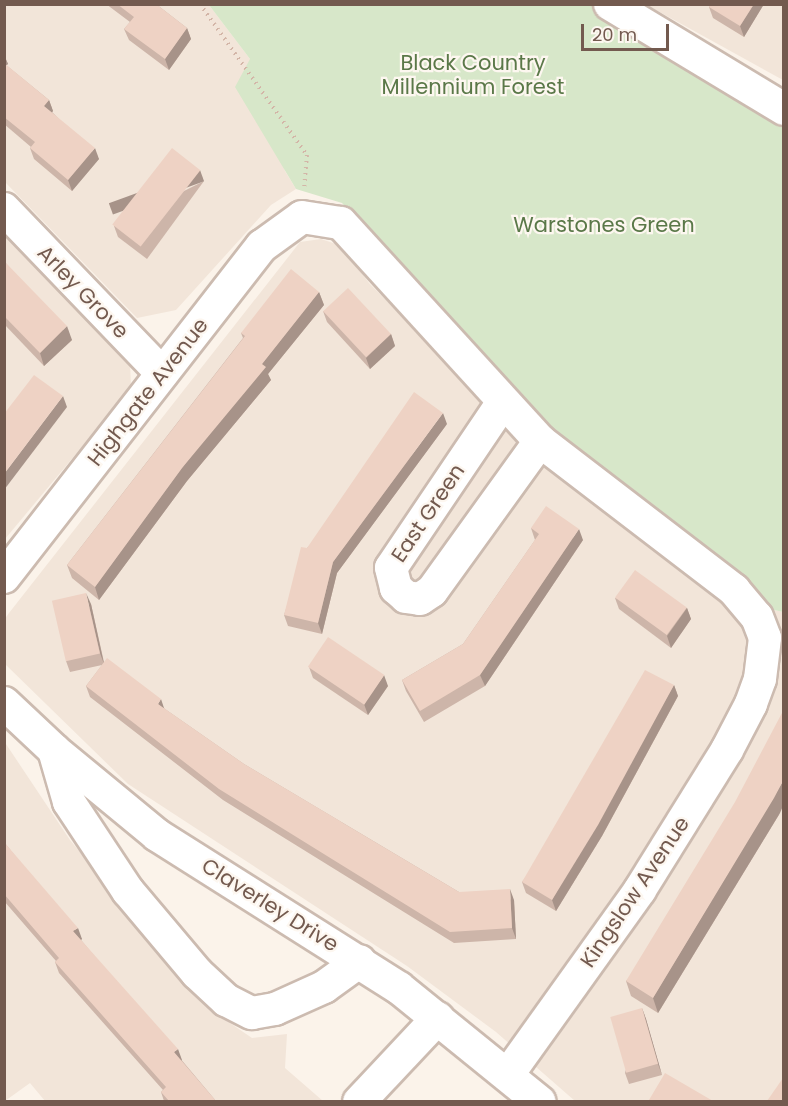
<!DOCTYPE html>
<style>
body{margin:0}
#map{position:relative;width:788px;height:1106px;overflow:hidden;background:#fbf3ea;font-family:Poppins,sans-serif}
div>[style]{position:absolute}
.residential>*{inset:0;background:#f2e5d9}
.green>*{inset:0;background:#d7e7c9}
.path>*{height:4px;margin-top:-2px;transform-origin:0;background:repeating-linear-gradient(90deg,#d3b5a7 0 1.5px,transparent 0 6px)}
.roads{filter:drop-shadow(2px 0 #ccbbb0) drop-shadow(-2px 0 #ccbbb0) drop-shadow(0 2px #ccbbb0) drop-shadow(0 -2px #ccbbb0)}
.minor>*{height:32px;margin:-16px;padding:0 16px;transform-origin:16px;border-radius:16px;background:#fff}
.wall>*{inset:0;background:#cdb5a9}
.shaded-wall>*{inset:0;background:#a79389;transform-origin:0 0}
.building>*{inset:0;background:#eed2c4;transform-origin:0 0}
span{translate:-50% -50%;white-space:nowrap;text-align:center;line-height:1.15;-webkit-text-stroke:4.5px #fdf7f0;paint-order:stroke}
.park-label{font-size:21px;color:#5a7848}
.street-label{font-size:21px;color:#735a4f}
.frame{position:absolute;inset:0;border:6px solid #735a4f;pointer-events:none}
.scale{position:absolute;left:581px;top:24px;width:88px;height:27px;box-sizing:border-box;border:3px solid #735a4f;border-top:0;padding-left:8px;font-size:18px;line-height:21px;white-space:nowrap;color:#735a4f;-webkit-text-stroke:4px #fdf7f0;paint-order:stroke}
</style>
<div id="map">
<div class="residential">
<div style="clip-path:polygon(4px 5px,209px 5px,250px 59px,285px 171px,296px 189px,271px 205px,176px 310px,137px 318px,5px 182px)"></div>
<div style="clip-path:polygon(647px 5px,783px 5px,783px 80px)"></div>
<div style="clip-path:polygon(5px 229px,130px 362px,131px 388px,5px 539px)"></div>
<div style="clip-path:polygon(321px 239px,342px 246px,369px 283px,559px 475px,761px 607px,783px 612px,783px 1101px,575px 1101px,496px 1032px,407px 966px,128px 784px,5px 664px,4px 620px,9px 613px,300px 242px)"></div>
<div style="clip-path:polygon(4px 741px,70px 840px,205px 1006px,252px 1038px,287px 1034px,285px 1068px,323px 1101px,45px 1101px,30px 1083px,5px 1101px)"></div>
</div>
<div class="green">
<div style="clip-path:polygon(209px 5px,600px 5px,783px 119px,783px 612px,761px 607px,744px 583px,536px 414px,420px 292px,342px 203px,296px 189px,235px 87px,250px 59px)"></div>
</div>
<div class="path">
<div style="left:200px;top:4px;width:185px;rotate:54.7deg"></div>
<div style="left:307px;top:155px;width:34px;rotate:95deg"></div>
</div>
<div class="roads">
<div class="minor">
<div style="left:610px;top:4px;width:203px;rotate:31.1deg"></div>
<div style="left:4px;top:209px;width:228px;rotate:46.1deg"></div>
<div style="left:503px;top:402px;width:200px;rotate:124deg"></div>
<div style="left:391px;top:568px;width:21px;rotate:76deg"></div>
<div style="left:396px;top:588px;width:13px;rotate:42deg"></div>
<div style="left:406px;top:597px;width:14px;rotate:8deg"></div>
<div style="left:420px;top:599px;width:14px;rotate:-34deg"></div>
<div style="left:432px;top:591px;width:185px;rotate:-54.2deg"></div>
<div style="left:4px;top:577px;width:420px;rotate:-52.1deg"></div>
<div style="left:262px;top:246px;width:49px;rotate:-35.9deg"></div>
<div style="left:302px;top:217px;width:39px;rotate:9deg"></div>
<div style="left:341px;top:223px;width:295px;rotate:47.6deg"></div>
<div style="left:540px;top:441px;width:245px;rotate:37.5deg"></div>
<div style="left:734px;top:590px;width:35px;rotate:50deg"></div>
<div style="left:757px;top:617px;width:22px;rotate:69deg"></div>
<div style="left:765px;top:638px;width:41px;rotate:97deg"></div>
<div style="left:760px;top:679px;width:27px;rotate:110deg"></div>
<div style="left:751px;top:704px;width:52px;rotate:117.6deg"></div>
<div style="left:727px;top:750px;width:165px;rotate:121.9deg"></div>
<div style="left:640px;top:890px;width:225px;rotate:125.6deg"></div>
<div style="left:4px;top:703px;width:69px;rotate:43.2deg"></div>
<div style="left:54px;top:750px;width:134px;rotate:39.5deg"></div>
<div style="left:157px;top:835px;width:286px;rotate:32.3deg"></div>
<div style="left:399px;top:988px;width:181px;rotate:39deg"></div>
<div style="left:54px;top:750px;width:54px;rotate:73.9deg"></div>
<div style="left:69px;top:802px;width:107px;rotate:56.5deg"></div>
<div style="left:128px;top:891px;width:107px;rotate:49.9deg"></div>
<div style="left:197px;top:973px;width:40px;rotate:43deg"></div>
<div style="left:226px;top:1000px;width:29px;rotate:27deg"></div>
<div style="left:252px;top:1013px;width:23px;rotate:-10deg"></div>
<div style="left:275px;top:1009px;width:54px;rotate:-24.2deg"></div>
<div style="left:324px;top:987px;width:44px;rotate:-35.8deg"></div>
<div style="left:359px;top:1102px;width:115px;rotate:-46.8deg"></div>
</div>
</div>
<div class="wall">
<div style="clip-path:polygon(106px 4px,156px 4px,187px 28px,191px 39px,169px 70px,129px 40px,124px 29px,130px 22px)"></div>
<div style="clip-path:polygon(710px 4px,764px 4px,744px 37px,713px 18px,709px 7px)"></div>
<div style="clip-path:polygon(4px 55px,8px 64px,6px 65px,49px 100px,53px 111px,52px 112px,99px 159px,72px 191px,34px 159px,30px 148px,31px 147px,4px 124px)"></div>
<div style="clip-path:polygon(204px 181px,147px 259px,118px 237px,114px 226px)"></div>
<div style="clip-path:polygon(4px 261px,72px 340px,44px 366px,4px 324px)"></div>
<div style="clip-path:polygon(319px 292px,324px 305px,268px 374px,271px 380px,187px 481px,99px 600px,72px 578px,67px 565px,243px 338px,241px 333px)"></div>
<div style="clip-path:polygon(323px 311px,391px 334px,395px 346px,370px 369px,327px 322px)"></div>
<div style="clip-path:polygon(447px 424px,337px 573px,322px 634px,288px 626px,284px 615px,307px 548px)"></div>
<div style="clip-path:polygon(531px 528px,583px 540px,485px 686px,424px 722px,406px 691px,402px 680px,463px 644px,535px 540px)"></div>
<div style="clip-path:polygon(615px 598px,687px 608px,691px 619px,671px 648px,619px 609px)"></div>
<div style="clip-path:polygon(91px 604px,104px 662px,165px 709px,244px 764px,459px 892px,514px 900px,516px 939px,454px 943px,223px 800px,90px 697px,86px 686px,102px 665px,70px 672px,66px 661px)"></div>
<div style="clip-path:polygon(309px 667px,388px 686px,368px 715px,313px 678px)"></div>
<div style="clip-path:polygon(674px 685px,678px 696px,602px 836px,556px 911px,526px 893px,522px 882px)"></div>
<div style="clip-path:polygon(780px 813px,658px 1013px,631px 996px,626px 981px)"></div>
<div style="clip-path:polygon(4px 842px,82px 939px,81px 940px,216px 1101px,164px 1101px,161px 1092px,163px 1090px,59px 973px,55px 962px,56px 961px,4px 901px)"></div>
<div style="clip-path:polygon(642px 1008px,646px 1019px,662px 1075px,629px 1084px,625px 1073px)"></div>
</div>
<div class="shaded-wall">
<div style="clip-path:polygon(754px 4px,764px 4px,744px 37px,740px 26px)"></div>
<div style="clip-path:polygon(187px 28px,191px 39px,169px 70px,165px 59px)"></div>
<div style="clip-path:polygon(4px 55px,8px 64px,4px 67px)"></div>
<div style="clip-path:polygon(49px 100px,53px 111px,48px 117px,44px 106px)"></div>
<div style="clip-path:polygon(95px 148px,99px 159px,72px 191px,68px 180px)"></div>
<div style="left:200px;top:170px;width:12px;height:97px;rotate:70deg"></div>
<div style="clip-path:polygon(319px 292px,324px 305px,268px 374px,271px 380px,187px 481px,99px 600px,95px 587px,182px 468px,262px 364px)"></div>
<div style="clip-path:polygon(67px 326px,72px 340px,44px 366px,40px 353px)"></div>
<div style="clip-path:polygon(391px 334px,395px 346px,370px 369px,366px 358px)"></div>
<div style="clip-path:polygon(63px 396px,67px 407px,4px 490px,4px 474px)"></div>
<div style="clip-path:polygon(443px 413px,447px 424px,337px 573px,322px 634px,318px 623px,333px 562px)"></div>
<div style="clip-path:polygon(579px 529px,583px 540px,485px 686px,480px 675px)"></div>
<div style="clip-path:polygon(86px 593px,91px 604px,104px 664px,100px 653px)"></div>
<div style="clip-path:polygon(687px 608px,691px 619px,671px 648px,667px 636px)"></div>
<div style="clip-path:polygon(384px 675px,388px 686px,368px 715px,364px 704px)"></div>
<div style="clip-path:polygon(674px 685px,678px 696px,602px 836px,556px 911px,552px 900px)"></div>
<div style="clip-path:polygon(161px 699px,165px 711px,158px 704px)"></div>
<div style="clip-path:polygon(783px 781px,783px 806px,780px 813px,658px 1013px,653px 998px)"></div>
<div style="clip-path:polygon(510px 889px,514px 900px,516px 939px,512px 928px)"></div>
<div style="clip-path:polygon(78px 928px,82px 939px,77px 943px,73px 931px)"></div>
<div style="clip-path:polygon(642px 1008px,646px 1019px,662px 1075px,658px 1064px)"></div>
<div style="clip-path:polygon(178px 1049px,182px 1060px,178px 1063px,174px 1052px)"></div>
</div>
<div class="building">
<div style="clip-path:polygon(117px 4px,156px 4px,187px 28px,165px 59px,124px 29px,134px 17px)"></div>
<div style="clip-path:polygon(710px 4px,754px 4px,740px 26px,709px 7px)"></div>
<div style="clip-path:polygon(4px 63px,49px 100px,44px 106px,95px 148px,68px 180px,30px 148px,35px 142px,4px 117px)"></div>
<div style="left:172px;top:148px;width:36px;height:97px;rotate:38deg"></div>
<div style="clip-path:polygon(4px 261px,67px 326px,40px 353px,4px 316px)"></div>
<div style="clip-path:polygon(291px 269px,319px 292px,262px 364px,266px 367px,182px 468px,95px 587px,67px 565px,245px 336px,241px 333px)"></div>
<div style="left:348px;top:288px;width:63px;height:34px;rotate:47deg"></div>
<div style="clip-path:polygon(34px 375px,63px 396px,4px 474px,4px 414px)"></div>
<div style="clip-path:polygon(414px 392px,443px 413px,333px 562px,318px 623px,284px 615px,301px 547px,307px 548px)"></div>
<div style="clip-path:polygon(546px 506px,579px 529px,480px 675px,420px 711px,402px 680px,463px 644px,539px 534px,531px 528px)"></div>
<div style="left:635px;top:570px;width:64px;height:34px;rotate:36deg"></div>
<div style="left:86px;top:593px;width:62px;height:35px;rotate:77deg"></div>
<div style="left:328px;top:637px;width:68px;height:36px;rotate:34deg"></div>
<div style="clip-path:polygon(107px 658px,161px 699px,158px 704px,244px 764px,459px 892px,510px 889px,512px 928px,450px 932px,219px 789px,86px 686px)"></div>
<div style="clip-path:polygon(645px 670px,674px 685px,598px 825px,552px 900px,522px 882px)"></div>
<div style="clip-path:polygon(783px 711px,783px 781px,774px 798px,653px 998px,626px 981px,735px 802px)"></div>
<div style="clip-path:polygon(4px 842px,78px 928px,73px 931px,178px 1049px,174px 1052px,216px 1101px,169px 1101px,161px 1092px,166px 1087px,55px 962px,59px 958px,4px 894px)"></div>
<div style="left:642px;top:1008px;width:58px;height:33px;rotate:74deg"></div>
<div style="clip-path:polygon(665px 1073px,713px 1101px,653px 1101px,649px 1100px)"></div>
<div style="clip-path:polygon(783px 1078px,783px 1101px,767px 1101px)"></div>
</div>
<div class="park-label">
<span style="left:473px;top:75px">Black Country<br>Millennium Forest</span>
<span style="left:604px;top:225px">Warstones Green</span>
</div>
<div class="street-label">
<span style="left:83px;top:292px;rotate:46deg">Arley Grove</span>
<span style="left:148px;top:392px;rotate:-52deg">Highgate Avenue</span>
<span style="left:428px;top:513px;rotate:-56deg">East Green</span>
<span style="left:635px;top:892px;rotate:-56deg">Kingslow Avenue</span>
<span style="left:270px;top:905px;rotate:32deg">Claverley Drive</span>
</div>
<div class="frame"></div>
<div class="scale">20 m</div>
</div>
